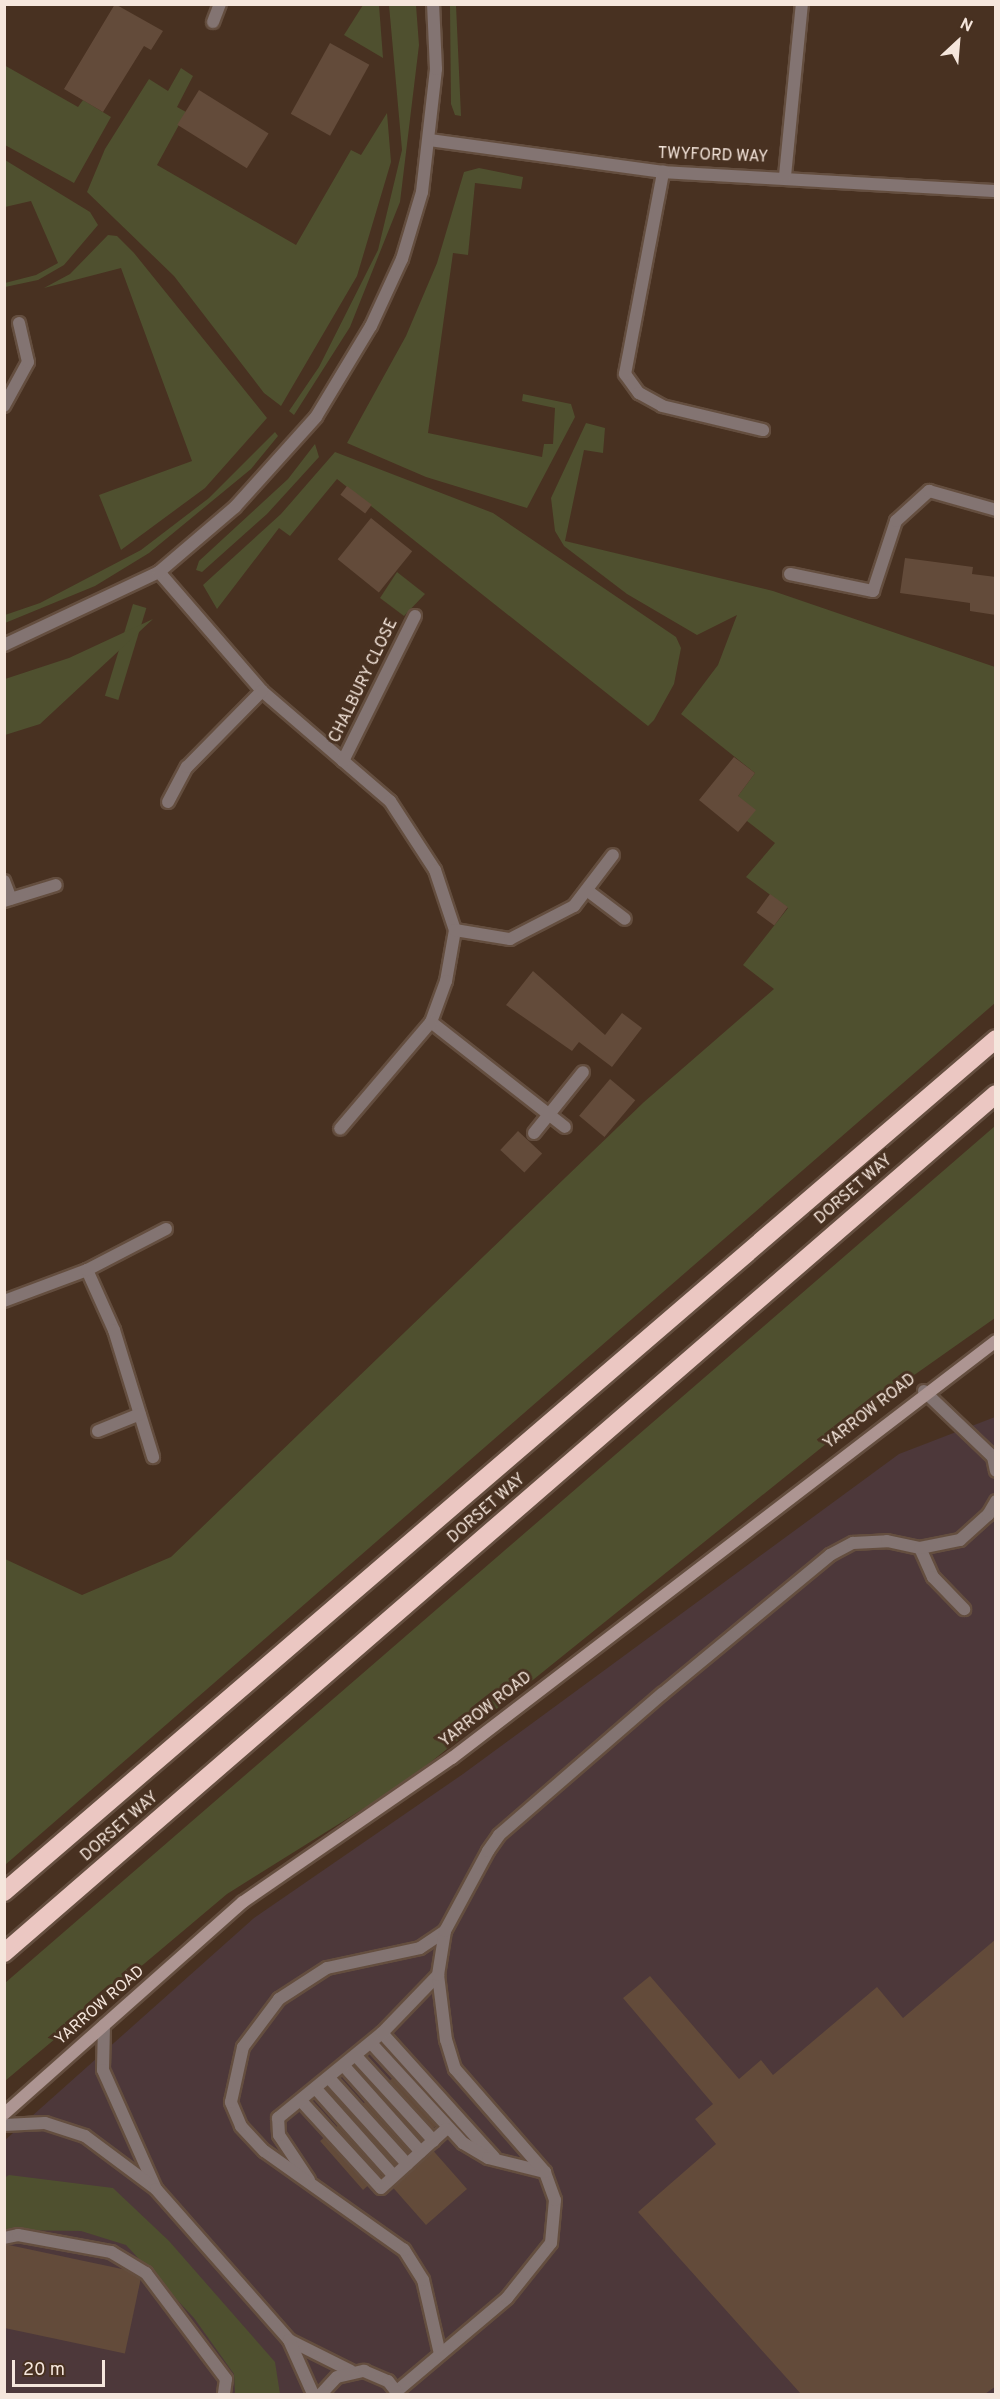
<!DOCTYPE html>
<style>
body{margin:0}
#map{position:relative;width:1000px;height:2399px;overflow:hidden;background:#483121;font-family:Overpass,sans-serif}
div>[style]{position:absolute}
.commercial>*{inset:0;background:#4d383a}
.green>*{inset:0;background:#4f502f;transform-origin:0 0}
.building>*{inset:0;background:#634b3a;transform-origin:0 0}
.roads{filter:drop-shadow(2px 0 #644e3f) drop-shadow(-2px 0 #644e3f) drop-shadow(0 2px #644e3f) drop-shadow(0 -2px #644e3f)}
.lane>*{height:12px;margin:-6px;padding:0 6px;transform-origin:6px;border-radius:6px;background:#837472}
.street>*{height:12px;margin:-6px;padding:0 6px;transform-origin:6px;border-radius:6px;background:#837472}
.secondary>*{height:12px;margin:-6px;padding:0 6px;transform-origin:6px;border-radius:6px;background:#ad9592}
.highway>*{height:18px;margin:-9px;padding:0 9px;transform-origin:9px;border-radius:9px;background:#ebc7c2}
span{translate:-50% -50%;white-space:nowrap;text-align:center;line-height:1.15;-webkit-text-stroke:6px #483121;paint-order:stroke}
.street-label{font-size:16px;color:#f5e6dc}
.frame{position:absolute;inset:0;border:6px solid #f5e6dc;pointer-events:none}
.north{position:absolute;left:928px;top:12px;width:60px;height:60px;-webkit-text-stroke:4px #483121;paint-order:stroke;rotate:26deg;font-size:16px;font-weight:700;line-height:24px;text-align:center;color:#f5e6dc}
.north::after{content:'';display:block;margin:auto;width:21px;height:27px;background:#f5e6dc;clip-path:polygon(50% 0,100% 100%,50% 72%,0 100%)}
.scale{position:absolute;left:12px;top:2360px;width:93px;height:27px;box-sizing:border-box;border:3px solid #f5e6dc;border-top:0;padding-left:8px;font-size:18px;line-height:21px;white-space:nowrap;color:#f5e6dc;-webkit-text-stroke:4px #483121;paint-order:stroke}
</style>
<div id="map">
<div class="commercial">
<div style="clip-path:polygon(995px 1417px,995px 2394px,5px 2394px,4px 2141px,254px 1918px,463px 1774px,899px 1454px)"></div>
</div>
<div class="green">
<div style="clip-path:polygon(363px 5px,379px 5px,383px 58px,344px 35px)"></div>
<div style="clip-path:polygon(389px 5px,416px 5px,419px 45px,400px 202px,350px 327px,294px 415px,289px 411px,319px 367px,378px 250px,402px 150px)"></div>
<div style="clip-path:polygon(450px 5px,456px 5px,461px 116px,455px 115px,451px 104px)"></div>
<div style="clip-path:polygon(4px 65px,78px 107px,83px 100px,111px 117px,74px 183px,5px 145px)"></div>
<div style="clip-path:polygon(181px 68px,193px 76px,177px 107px,186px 112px,157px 165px,296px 245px,351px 150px,361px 155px,387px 113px,391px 162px,357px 276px,281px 406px,264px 393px,174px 276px,87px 192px,105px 149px,149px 79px,168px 91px)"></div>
<div style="clip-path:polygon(5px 160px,90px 212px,98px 225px,64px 265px,38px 280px,5px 287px,5px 283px,36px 275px,58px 263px,31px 201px,5px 207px)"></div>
<div style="clip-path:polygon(479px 168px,523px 177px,521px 189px,475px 183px,468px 255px,453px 253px,428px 433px,542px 457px,544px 444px,553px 444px,555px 408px,522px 401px,523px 394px,571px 404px,575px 417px,527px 508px,426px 477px,347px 443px,406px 336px,437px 263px,464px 172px)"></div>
<div style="clip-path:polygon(108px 235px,117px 236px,134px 253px,267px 418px,205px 488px,121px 550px,99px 495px,192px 461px,121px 268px,44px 288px,70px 274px)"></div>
<div style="clip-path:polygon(586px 423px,605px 428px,603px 453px,584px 450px,565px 541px,773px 591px,995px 667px,995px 1003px,5px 1865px,5px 1559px,82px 1595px,171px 1557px,644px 1102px,774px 989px,743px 965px,788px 908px,746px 877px,775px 843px,747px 821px,738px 796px,755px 773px,681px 714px,718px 665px,737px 615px,697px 635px,627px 594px,564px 546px,555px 531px,551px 498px)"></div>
<div style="clip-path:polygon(275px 432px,278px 436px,251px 469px,149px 553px,95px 586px,5px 623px,5px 615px,40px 603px,141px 550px,209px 498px)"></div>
<div style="clip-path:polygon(315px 444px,319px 457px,267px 514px,202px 572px,196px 570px,199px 561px,288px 479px)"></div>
<div style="clip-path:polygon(335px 452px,493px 513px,676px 637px,681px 648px,674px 684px,654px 720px,648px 726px,337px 479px,290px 536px,279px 528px,217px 609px,203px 585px,281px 514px)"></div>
<div style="clip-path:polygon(397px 572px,425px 594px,404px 616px,380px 598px)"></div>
<div style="left:133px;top:604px;width:14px;height:96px;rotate:17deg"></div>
<div style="clip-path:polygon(153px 619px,40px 724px,5px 735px,5px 679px,69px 658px)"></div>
<div style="clip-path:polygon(995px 1126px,995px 1318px,893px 1390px,406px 1782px,227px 1894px,5px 2081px,5px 1983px)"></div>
<div style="clip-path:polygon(9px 2175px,113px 2188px,169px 2241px,275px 2362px,280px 2394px,235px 2394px,234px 2374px,194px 2318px,126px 2245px,81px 2231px,5px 2230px,4px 2178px)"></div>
</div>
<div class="building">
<div style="clip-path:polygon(115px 4px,163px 31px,151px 50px,144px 46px,103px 112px,64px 89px)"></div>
<div style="left:330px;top:43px;width:45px;height:81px;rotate:29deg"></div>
<div style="left:199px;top:90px;width:82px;height:41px;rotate:32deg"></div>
<div style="left:347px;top:486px;width:31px;height:11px;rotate:37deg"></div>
<div style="left:371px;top:518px;width:53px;height:53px;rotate:39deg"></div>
<div style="clip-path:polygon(905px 558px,973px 567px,972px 574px,996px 577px,996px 615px,970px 611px,970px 603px,900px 593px)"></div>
<div style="clip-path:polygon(734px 757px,755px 773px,738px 796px,756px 810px,738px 832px,699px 800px)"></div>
<div style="left:770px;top:894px;width:22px;height:23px;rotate:36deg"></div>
<div style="clip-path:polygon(533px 971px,605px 1035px,622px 1013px,642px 1028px,612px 1067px,579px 1042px,572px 1051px,506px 1005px)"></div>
<div style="left:610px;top:1079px;width:33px;height:48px;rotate:40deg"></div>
<div style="left:518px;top:1131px;width:33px;height:26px;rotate:43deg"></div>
<div style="clip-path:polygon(996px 1939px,996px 2386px,985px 2394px,801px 2394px,638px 2212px,716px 2144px,695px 2119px,713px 2104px,623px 1998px,650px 1976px,739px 2079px,761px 2060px,773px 2075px,877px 1987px,903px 2018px)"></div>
<div style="clip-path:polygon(402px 2070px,444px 2119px,422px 2138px,467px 2189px,426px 2225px,381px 2174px,363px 2190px,320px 2141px)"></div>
<div style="left:4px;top:2244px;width:141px;height:82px;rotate:12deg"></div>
</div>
<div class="roads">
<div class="lane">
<div style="left:625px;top:374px;width:24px;rotate:54deg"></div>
<div style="left:639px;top:393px;width:26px;rotate:29deg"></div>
<div style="left:662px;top:406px;width:104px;rotate:13.4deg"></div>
<div style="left:790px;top:574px;width:85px;rotate:11.6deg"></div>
<div style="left:873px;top:591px;width:74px;rotate:-71.8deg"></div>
<div style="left:896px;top:521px;width:45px;rotate:-42.3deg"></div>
<div style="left:431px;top:1022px;width:170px;rotate:38.1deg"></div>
<div style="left:534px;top:1133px;width:78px;rotate:-51.2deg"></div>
<div style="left:924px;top:1391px;width:95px;rotate:43.7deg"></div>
<div style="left:993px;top:1457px;width:14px;rotate:78deg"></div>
<div style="left:920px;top:1548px;width:32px;rotate:66deg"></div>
<div style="left:933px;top:1577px;width:45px;rotate:45.9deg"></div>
<div style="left:104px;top:2025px;width:45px;rotate:91.3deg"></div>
<div style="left:103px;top:2070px;width:128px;rotate:66deg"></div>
<div style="left:382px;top:2033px;width:167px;rotate:47.9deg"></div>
<div style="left:371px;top:2043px;width:136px;rotate:47.4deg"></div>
<div style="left:463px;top:2143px;width:29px;rotate:31deg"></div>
<div style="left:488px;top:2158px;width:59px;rotate:13.8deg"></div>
<div style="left:356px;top:2056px;width:115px;rotate:47.5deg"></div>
<div style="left:344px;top:2066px;width:115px;rotate:48.2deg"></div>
<div style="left:330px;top:2079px;width:115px;rotate:47.8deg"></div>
<div style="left:317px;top:2090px;width:115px;rotate:48.2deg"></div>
<div style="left:303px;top:2103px;width:115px;rotate:47.5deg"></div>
<div style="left:381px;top:2188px;width:88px;rotate:-42.2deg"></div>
<div style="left:4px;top:2125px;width:41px;rotate:-2.8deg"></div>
<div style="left:45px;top:2123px;width:42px;rotate:18deg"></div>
<div style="left:85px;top:2136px;width:89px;rotate:36.7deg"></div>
<div style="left:156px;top:2189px;width:201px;rotate:48.6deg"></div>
<div style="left:289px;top:2340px;width:69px;rotate:26.6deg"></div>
<div style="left:309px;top:2180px;width:54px;rotate:-123.7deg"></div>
<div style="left:279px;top:2135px;width:17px;rotate:-93deg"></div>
<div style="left:278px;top:2118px;width:134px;rotate:-39.3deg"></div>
<div style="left:382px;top:2033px;width:81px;rotate:-46deg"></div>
<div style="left:4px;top:2238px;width:14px;rotate:-12deg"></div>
<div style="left:18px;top:2235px;width:95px;rotate:10.4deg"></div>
<div style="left:111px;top:2252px;width:41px;rotate:31deg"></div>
<div style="left:146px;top:2273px;width:133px;rotate:53deg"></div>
<div style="left:226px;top:2379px;width:15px;rotate:98deg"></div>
<div style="left:289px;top:2340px;width:59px;rotate:66deg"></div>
<div style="left:440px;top:2354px;width:76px;rotate:-102.9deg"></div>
<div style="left:423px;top:2280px;width:36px;rotate:-122deg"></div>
<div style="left:404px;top:2250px;width:171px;rotate:-144.7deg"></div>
<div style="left:264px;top:2151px;width:34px;rotate:-133deg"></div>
<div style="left:241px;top:2126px;width:26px;rotate:-113deg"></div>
<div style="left:231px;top:2102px;width:56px;rotate:-77.7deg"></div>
<div style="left:243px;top:2047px;width:60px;rotate:-53.1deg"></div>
<div style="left:279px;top:1999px;width:57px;rotate:-32.9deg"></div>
<div style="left:327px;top:1968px;width:95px;rotate:-12.1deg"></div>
<div style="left:420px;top:1948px;width:30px;rotate:-34deg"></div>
<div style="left:397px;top:2391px;width:144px;rotate:-40.2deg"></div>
<div style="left:507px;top:2298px;width:70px;rotate:-51.3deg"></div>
<div style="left:551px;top:2243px;width:43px;rotate:-84.7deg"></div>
<div style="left:555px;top:2200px;width:30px;rotate:-110deg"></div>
<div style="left:545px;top:2172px;width:137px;rotate:-131.1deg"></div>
<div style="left:455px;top:2069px;width:30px;rotate:-107deg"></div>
<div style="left:446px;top:2040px;width:65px;rotate:-97deg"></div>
<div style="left:438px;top:1975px;width:45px;rotate:-81deg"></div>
<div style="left:445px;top:1931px;width:91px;rotate:-61.7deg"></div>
<div style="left:488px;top:1851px;width:19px;rotate:-55deg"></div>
<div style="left:499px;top:1835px;width:216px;rotate:-40.9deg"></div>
<div style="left:662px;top:1694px;width:218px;rotate:-39.6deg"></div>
<div style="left:830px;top:1555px;width:26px;rotate:-28deg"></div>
<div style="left:853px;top:1543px;width:34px;rotate:-3deg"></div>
<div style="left:887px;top:1541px;width:34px;rotate:12deg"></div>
<div style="left:920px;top:1548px;width:41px;rotate:-11.3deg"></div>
<div style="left:960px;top:1540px;width:38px;rotate:-42deg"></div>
<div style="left:988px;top:1515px;width:16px;rotate:-60deg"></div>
<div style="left:321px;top:2394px;width:23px;rotate:-47deg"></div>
<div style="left:337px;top:2377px;width:28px;rotate:-13deg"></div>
<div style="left:364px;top:2371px;width:26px;rotate:23deg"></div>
<div style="left:388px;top:2381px;width:16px;rotate:52deg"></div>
</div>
<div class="street">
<div style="left:213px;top:22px;width:19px;rotate:-69deg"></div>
<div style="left:430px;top:140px;width:235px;rotate:7.8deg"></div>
<div style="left:663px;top:172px;width:334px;rotate:3.3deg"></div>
<div style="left:785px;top:176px;width:173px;rotate:-84.4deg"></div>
<div style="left:625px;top:374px;width:206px;rotate:-79.3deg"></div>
<div style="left:4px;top:406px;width:50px;rotate:-61.4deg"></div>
<div style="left:28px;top:362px;width:40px;rotate:-103deg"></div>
<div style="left:929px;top:491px;width:70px;rotate:15.8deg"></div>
<div style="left:159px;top:572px;width:157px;rotate:49.1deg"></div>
<div style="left:262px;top:691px;width:169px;rotate:40.7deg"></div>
<div style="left:390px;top:801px;width:82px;rotate:56.9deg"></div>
<div style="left:435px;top:870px;width:63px;rotate:71.6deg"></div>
<div style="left:455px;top:930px;width:52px;rotate:100deg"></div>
<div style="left:446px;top:981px;width:44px;rotate:110.1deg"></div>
<div style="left:431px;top:1022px;width:140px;rotate:130.4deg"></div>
<div style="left:4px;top:645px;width:171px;rotate:-25.2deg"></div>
<div style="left:159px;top:572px;width:100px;rotate:-40.5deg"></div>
<div style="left:235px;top:507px;width:121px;rotate:-48deg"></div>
<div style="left:316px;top:417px;width:106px;rotate:-58.9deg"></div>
<div style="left:371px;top:326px;width:74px;rotate:-65.2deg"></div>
<div style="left:402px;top:259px;width:70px;rotate:-73.4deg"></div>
<div style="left:422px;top:192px;width:124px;rotate:-83.5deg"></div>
<div style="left:436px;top:69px;width:65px;rotate:-92.6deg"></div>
<div style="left:343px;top:761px;width:162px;rotate:-63.6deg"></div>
<div style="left:168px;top:802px;width:40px;rotate:-62deg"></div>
<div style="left:187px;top:767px;width:107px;rotate:-45.4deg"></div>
<div style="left:4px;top:881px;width:19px;rotate:69deg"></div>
<div style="left:588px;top:891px;width:46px;rotate:37.1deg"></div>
<div style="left:4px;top:901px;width:54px;rotate:-17.1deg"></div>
<div style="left:455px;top:930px;width:56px;rotate:9.3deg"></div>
<div style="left:510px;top:939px;width:72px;rotate:-27.3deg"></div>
<div style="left:574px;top:906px;width:64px;rotate:-52.6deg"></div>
<div style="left:87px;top:1270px;width:66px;rotate:65.8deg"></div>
<div style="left:114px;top:1330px;width:133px;rotate:72.9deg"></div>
<div style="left:4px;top:1301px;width:89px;rotate:-20.5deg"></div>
<div style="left:87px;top:1270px;width:89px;rotate:-27.4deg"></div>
<div style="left:98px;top:1431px;width:45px;rotate:-22deg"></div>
</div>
<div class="secondary">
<div style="left:4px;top:2114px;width:319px;rotate:-41.6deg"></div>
<div style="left:243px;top:1902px;width:254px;rotate:-34.6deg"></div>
<div style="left:452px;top:1758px;width:685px;rotate:-37.47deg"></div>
</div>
<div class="highway">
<div style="left:4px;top:1892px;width:1308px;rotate:-40.69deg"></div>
<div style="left:4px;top:1953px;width:1312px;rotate:-40.89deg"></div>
</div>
</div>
<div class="street-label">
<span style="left:713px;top:156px;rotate:2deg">TWYFORD WAY</span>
<span style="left:364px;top:681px;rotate:-64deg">CHALBURY CLOSE</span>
<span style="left:854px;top:1190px;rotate:-41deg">DORSET WAY</span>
<span style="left:870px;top:1412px;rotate:-38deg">YARROW ROAD</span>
<span style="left:487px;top:1509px;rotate:-41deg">DORSET WAY</span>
<span style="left:486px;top:1710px;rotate:-38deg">YARROW ROAD</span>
<span style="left:120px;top:1827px;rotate:-41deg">DORSET WAY</span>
<span style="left:100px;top:2006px;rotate:-41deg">YARROW ROAD</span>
</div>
<div class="frame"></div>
<div class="north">N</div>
<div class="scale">20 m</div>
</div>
